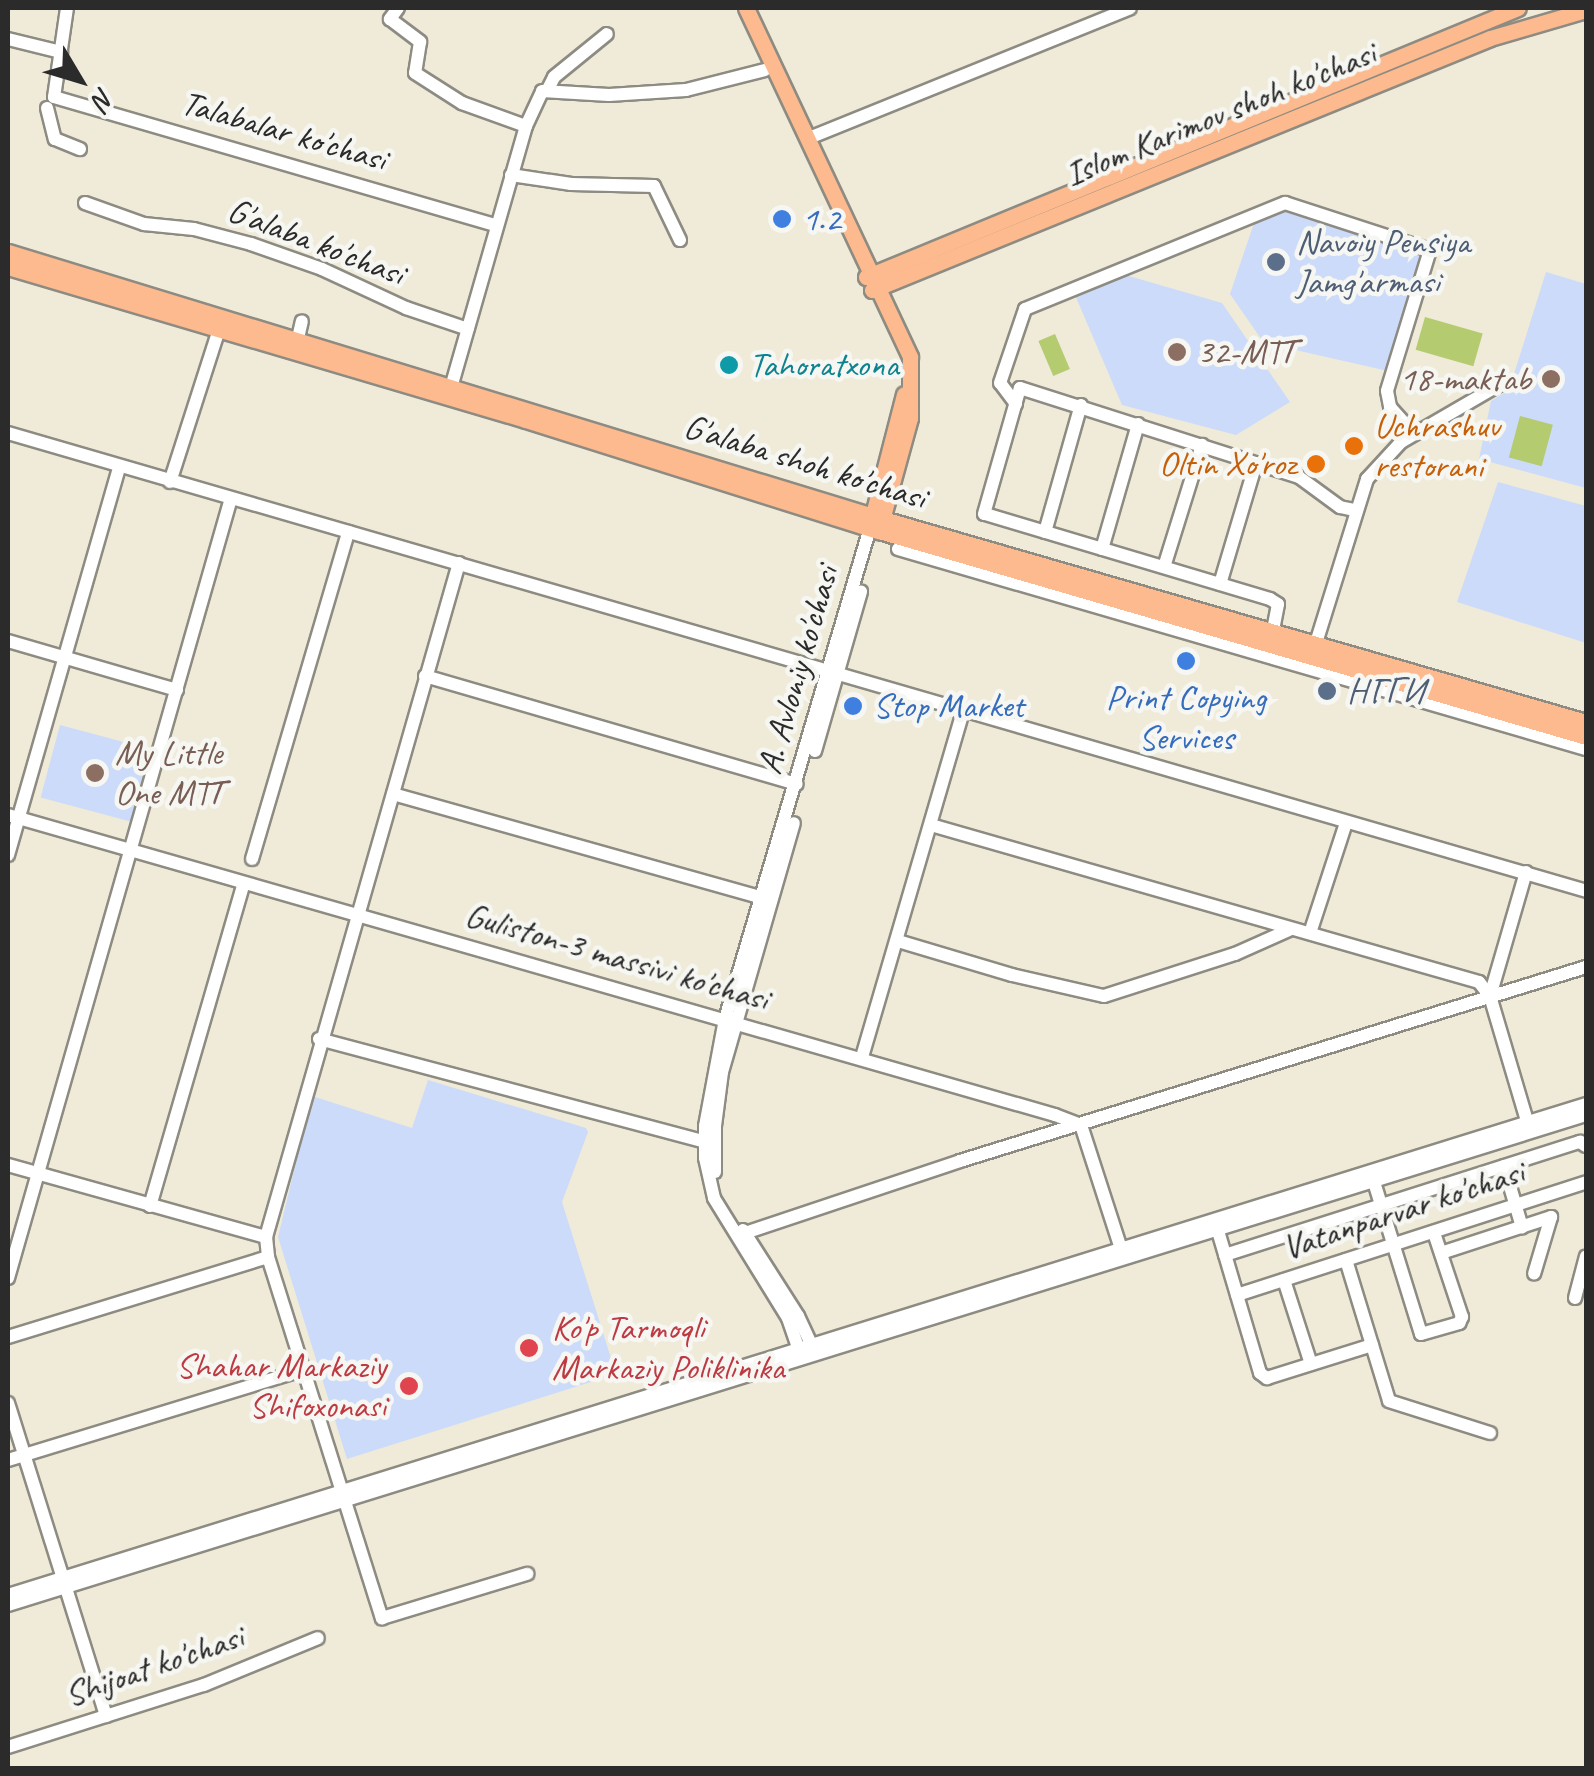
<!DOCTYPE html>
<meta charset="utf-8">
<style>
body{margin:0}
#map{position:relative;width:1594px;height:1776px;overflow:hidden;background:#efebd8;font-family:Caveat,sans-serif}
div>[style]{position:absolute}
.built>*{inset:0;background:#cbdbf9;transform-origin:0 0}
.green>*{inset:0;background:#b5cb6f;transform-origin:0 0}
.roads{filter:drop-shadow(2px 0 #8d8b82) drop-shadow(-2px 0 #8d8b82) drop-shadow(0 2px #8d8b82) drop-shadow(0 -2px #8d8b82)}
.minor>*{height:12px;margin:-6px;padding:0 6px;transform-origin:6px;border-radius:6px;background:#fff}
.major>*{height:15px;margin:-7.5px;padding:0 7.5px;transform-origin:7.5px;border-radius:7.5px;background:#fcba8e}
.dots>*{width:28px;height:28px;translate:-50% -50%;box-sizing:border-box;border:5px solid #f6f6f2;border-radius:50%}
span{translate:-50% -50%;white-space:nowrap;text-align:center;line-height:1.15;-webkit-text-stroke:9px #f6f6f2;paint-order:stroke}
.street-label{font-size:35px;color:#2b2b2b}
.shop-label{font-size:35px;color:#366cbe}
.left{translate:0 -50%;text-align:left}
.service-label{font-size:35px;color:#4e5e75}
.education-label{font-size:35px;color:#785e54}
.right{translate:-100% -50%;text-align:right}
.culture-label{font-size:35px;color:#0d838f}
.food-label{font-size:35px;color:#c56008}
.health-label{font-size:35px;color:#be3a42}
.frame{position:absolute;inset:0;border:10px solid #2b2b2b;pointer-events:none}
.north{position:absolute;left:30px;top:30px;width:100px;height:100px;-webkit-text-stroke:8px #f6f6f2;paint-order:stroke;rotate:128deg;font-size:28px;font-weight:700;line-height:40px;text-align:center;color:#2b2b2b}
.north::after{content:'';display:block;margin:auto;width:35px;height:45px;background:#2b2b2b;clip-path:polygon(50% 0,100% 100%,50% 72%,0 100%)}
</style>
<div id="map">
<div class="built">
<div style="clip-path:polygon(1289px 209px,1422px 251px,1388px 371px,1264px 343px,1230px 294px,1253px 226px,1260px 218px)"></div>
<div style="clip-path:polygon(1546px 272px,1586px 284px,1586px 488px,1479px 459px,1491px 401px,1517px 385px,1514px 374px)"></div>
<div style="clip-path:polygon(1122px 274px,1222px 303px,1290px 402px,1236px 435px,1122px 405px,1075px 295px)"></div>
<div style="clip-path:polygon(1498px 482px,1586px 506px,1586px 643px,1457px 602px)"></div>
<div style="left:60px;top:725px;width:93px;height:75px;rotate:15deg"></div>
<div style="clip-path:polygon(428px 1080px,586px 1128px,588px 1132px,562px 1202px,616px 1374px,347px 1459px,278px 1237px,312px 1096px,412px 1128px)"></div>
</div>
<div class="green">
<div style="left:1425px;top:317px;width:60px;height:34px;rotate:16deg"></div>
<div style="left:1055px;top:334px;width:38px;height:18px;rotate:67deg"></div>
<div style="left:1520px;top:416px;width:34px;height:43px;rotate:15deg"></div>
</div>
<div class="roads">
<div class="minor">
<div style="left:67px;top:8px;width:90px;rotate:98.3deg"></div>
<div style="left:54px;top:97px;width:460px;rotate:16.2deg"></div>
<div style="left:398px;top:8px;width:14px;rotate:126deg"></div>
<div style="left:390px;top:19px;width:38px;rotate:37deg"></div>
<div style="left:420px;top:42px;width:31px;rotate:99deg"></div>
<div style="left:415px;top:73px;width:56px;rotate:32.6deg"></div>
<div style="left:462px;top:103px;width:68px;rotate:19.8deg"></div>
<div style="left:8px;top:39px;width:55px;rotate:13.8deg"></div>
<div style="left:548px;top:89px;width:13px;rotate:-63deg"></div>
<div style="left:554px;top:77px;width:68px;rotate:-39.1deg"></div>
<div style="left:47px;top:108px;width:32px;rotate:76deg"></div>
<div style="left:55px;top:139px;width:27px;rotate:22deg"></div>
<div style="left:809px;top:138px;width:346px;rotate:-22deg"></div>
<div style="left:511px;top:175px;width:61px;rotate:8.5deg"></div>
<div style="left:571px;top:184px;width:83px;rotate:1.4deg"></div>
<div style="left:654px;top:186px;width:60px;rotate:64.3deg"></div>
<div style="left:85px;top:203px;width:63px;rotate:19.6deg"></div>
<div style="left:144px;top:224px;width:50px;rotate:5.7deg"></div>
<div style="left:194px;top:229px;width:59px;rotate:14.7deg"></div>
<div style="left:251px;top:244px;width:75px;rotate:19.4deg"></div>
<div style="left:322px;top:269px;width:93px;rotate:24.9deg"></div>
<div style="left:406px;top:308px;width:65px;rotate:18.7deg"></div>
<div style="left:298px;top:338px;width:17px;rotate:-77deg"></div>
<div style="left:452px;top:384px;width:268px;rotate:-74deg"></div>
<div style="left:526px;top:126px;width:38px;rotate:-65deg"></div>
<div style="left:542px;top:91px;width:67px;rotate:3.4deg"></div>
<div style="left:609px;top:95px;width:77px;rotate:-3.7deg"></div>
<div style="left:686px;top:90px;width:81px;rotate:-14.2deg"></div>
<div style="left:1016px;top:404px;width:26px;rotate:-127deg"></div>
<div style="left:1000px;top:383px;width:78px;rotate:-71.3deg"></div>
<div style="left:1025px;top:309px;width:281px;rotate:-22.2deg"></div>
<div style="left:1285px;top:203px;width:152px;rotate:18deg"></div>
<div style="left:1430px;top:250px;width:147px;rotate:107deg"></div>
<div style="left:1387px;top:391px;width:16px;rotate:79deg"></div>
<div style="left:1390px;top:407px;width:36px;rotate:48deg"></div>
<div style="left:8px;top:433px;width:1643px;rotate:16.18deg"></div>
<div style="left:170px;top:482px;width:161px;rotate:-72.2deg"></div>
<div style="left:1045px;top:532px;width:132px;rotate:-74.2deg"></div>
<div style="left:898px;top:549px;width:716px;rotate:16.21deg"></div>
<div style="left:1102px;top:549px;width:130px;rotate:-73.9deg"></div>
<div style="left:459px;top:563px;width:701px;rotate:105.98deg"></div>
<div style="left:266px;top:1237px;width:20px;rotate:84deg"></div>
<div style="left:268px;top:1257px;width:379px;rotate:72.5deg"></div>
<div style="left:382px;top:1618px;width:152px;rotate:-16.9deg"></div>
<div style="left:1164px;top:567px;width:128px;rotate:-72.7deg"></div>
<div style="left:1220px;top:584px;width:126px;rotate:-73.4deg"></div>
<div style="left:1273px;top:630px;width:26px;rotate:-79deg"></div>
<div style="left:1278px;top:604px;width:9px;rotate:-148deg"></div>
<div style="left:1270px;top:599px;width:298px;rotate:-163.4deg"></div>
<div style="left:984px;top:514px;width:131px;rotate:-74.1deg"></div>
<div style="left:1020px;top:388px;width:293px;rotate:17.7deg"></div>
<div style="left:1299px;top:477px;width:51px;rotate:36.2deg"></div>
<div style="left:1340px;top:507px;width:14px;rotate:12deg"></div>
<div style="left:8px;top:641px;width:176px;rotate:16.2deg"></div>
<div style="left:1316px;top:643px;width:172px;rotate:-72.7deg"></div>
<div style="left:1367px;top:479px;width:50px;rotate:-47.4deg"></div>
<div style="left:1401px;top:442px;width:113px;rotate:-30.2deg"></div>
<div style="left:425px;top:676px;width:387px;rotate:16.2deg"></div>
<div style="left:815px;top:751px;width:166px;rotate:-73.9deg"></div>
<div style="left:393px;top:794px;width:383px;rotate:15.7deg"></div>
<div style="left:8px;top:815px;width:1089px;rotate:15.99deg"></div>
<div style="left:1055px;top:1115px;width:28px;rotate:21deg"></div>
<div style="left:1081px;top:1125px;width:130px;rotate:72.1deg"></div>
<div style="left:931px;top:825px;width:570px;rotate:15.99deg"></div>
<div style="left:1479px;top:982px;width:18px;rotate:52deg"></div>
<div style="left:1490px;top:996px;width:130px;rotate:73.5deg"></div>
<div style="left:8px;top:855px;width:403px;rotate:-74deg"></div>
<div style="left:252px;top:859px;width:341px;rotate:-73.6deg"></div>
<div style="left:1310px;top:933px;width:116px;rotate:-71.9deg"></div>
<div style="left:898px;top:941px;width:119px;rotate:16.6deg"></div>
<div style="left:1012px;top:975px;width:94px;rotate:12.9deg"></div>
<div style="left:1104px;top:996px;width:138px;rotate:-17.8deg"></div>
<div style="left:1235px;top:954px;width:59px;rotate:-24deg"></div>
<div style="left:1490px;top:996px;width:129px;rotate:-73.8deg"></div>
<div style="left:319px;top:1039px;width:400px;rotate:14.9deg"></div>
<div style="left:862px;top:1057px;width:359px;rotate:-73.7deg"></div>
<div style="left:8px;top:1165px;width:268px;rotate:15.6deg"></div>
<div style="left:1504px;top:1166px;width:64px;rotate:73.6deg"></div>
<div style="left:715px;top:1172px;width:46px;rotate:-90deg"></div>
<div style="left:715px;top:1126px;width:54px;rotate:-82.6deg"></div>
<div style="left:722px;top:1072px;width:259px;rotate:-73.9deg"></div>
<div style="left:1374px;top:1182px;width:159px;rotate:72.8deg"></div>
<div style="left:1421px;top:1334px;width:40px;rotate:-16deg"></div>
<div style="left:1459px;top:1323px;width:7px;rotate:-63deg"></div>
<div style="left:1462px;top:1317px;width:89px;rotate:-108.4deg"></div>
<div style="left:150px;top:1206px;width:334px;rotate:-73.8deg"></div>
<div style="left:743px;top:1230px;width:102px;rotate:57.4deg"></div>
<div style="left:798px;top:1316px;width:38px;rotate:65deg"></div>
<div style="left:1218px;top:1231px;width:148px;rotate:73.5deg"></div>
<div style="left:1260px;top:1373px;width:9px;rotate:36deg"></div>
<div style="left:1267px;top:1378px;width:110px;rotate:-17.4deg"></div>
<div style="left:745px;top:1233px;width:227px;rotate:-18.5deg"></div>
<div style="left:960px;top:1161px;width:655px;rotate:-17.22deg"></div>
<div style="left:1441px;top:1253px;width:116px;rotate:-18.1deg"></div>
<div style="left:1551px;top:1217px;width:59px;rotate:106.6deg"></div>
<div style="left:1225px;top:1255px;width:373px;rotate:-17.7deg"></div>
<div style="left:1580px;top:1142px;width:7px;rotate:34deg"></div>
<div style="left:1346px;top:1260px;width:147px;rotate:73deg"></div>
<div style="left:1389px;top:1401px;width:106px;rotate:17.6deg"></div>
<div style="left:8px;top:1278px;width:811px;rotate:-74.04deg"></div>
<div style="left:1284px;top:1280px;width:88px;rotate:72.2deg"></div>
<div style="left:1237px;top:1295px;width:367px;rotate:-17.9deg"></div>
<div style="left:1575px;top:1298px;width:43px;rotate:-75.3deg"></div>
<div style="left:8px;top:1337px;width:272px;rotate:-17.1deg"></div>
<div style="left:800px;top:1353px;width:37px;rotate:-109deg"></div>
<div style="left:788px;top:1318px;width:141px;rotate:-121.7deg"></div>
<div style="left:714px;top:1198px;width:41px;rotate:-102.7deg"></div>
<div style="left:705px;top:1158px;width:32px;rotate:-90deg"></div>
<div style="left:705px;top:1126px;width:109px;rotate:-79.4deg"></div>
<div style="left:725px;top:1019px;width:512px;rotate:-73.55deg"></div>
<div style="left:8px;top:1403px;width:328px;rotate:72.6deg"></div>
<div style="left:8px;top:1460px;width:312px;rotate:-17deg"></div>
<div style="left:8px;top:1595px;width:1653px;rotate:-17.28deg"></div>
<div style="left:8px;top:1605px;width:1652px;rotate:-17.25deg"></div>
<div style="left:8px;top:1747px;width:206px;rotate:-17.6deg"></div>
<div style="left:204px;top:1685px;width:123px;rotate:-22.4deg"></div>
</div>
<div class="major">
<div style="left:746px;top:8px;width:386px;rotate:64.8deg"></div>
<div style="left:910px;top:357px;width:61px;rotate:90deg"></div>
<div style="left:910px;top:418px;width:113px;rotate:105.4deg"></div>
<div style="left:8px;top:252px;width:915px;rotate:16.97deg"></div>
<div style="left:883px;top:519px;width:732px;rotate:16.11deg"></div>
<div style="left:8px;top:267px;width:540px;rotate:16.46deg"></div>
<div style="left:526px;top:420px;width:370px;rotate:17.5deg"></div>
<div style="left:879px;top:531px;width:736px;rotate:16.24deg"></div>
<div style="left:866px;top:277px;width:705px;rotate:-22.42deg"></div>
<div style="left:872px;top:290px;width:667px;rotate:-22.18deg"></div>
<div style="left:1490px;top:38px;width:100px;rotate:-16.3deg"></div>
<div style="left:871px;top:522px;width:132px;rotate:-75.5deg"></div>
</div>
</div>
<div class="dots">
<div style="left:782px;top:219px;background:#3f7fe0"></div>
<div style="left:1276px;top:262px;background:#5c6f8a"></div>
<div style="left:1177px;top:352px;background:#8d6e63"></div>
<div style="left:729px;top:365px;background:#0f9aa8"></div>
<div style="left:1551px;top:379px;background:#8d6e63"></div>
<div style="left:1354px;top:446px;background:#e8710a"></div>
<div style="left:1316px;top:464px;background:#e8710a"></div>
<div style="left:1186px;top:661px;background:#3f7fe0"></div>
<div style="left:1327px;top:691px;background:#5c6f8a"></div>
<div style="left:853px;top:706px;background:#3f7fe0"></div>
<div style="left:95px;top:773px;background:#8d6e63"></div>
<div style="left:529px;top:1348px;background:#e0444e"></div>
<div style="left:409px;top:1386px;background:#e0444e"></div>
</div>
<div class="street-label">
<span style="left:1220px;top:114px;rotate:-22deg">Islom Karimov shoh ko'chasi</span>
<span style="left:284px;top:131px;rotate:16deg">Talabalar ko'chasi</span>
<span style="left:316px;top:242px;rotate:21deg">G'alaba ko'chasi</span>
<span style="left:805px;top:462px;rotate:17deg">G'alaba shoh ko'chasi</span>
<span style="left:798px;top:670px;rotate:-74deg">A. Avloniy ko'chasi</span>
<span style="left:617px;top:957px;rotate:16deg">Guliston-3 massivi ko'chasi</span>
<span style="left:1403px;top:1210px;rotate:-18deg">Vatanparvar ko'chasi</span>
<span style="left:154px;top:1666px;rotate:-19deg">Shijoat ko'chasi</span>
</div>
<div class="shop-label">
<span class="left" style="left:802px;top:219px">1.2</span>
<span style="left:1186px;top:718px">Print Copying<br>Services</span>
<span class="left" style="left:873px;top:706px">Stop Market</span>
</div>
<div class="service-label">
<span class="left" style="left:1296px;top:262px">Navoiy Pensiya<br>Jamg'armasi</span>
<span class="left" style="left:1347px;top:691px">НГГИ</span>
</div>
<div class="education-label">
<span class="left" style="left:1197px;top:352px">32-MTT</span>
<span class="right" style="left:1531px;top:379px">18-maktab</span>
<span class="left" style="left:115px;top:773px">My Little<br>One MTT</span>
</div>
<div class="culture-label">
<span class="left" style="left:749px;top:365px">Tahoratxona</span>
</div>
<div class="food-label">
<span class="left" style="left:1374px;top:446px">Uchrashuv<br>restorani</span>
<span class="right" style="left:1296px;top:464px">Oltin Xo'roz</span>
</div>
<div class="health-label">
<span class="left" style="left:552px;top:1348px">Ko'p Tarmoqli<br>Markaziy Poliklinika</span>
<span class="right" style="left:386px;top:1386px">Shahar Markaziy<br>Shifoxonasi</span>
</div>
<div class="frame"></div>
<div class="north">N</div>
</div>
